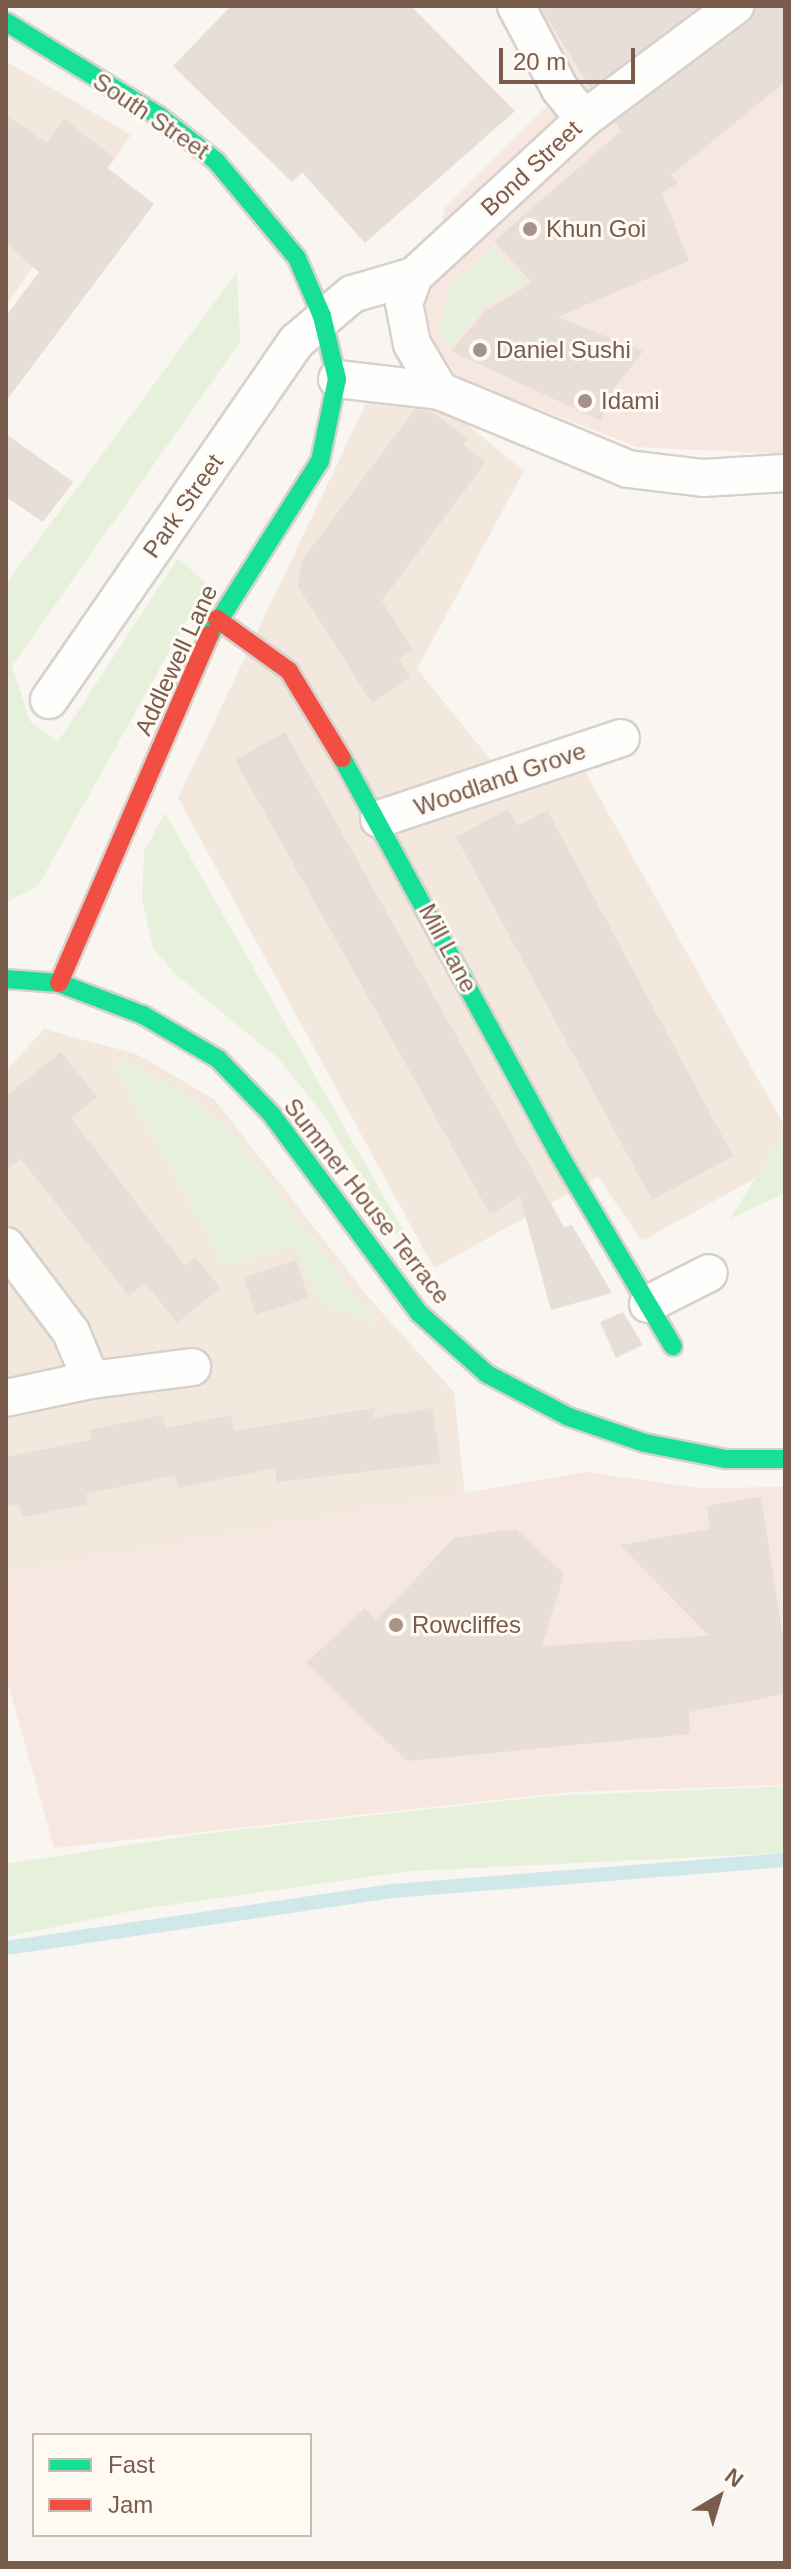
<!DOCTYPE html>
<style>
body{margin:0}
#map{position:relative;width:791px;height:2569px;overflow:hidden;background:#f9f5f0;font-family:Arial,sans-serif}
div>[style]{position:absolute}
.residential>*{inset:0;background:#f2e8de}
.commercial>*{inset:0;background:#f6e8e1}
.green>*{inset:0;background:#e7f0db}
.stream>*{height:14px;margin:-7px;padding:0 7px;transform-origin:7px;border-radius:7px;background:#d0e8ea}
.building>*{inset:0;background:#e6ded7;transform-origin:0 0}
.roads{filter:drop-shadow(2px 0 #d7d1cb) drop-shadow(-2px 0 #d7d1cb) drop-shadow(0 2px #d7d1cb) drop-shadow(0 -2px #d7d1cb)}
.street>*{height:36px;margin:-18px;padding:0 18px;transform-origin:18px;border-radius:18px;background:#fefefd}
.fast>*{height:18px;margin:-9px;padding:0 9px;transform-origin:9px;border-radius:9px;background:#16e098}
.jam>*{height:18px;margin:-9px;padding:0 9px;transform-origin:9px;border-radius:9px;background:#f24e42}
.dots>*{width:22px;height:22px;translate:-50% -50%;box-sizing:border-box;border:4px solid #fffaf3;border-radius:50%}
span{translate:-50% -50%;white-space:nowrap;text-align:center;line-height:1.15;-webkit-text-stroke:6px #fffaf3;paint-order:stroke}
.street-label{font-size:24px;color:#7a5c4d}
.poi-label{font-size:24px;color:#7a5c4d}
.left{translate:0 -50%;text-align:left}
.frame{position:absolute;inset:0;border:8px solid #7a5c4d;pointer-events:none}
.legend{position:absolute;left:32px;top:2433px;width:280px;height:104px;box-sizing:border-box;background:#fffaf3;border:2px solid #cabbb1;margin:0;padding:10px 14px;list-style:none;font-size:24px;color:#7a5c4d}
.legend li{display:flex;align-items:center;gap:16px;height:40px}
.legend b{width:40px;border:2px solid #cabbb1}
.north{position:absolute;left:679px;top:2457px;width:80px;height:80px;-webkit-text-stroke:6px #fffaf3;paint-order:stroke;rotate:38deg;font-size:22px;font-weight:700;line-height:32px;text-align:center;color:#7a5c4d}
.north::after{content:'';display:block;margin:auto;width:28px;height:36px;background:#7a5c4d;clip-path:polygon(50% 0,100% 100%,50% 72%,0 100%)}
.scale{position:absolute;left:499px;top:48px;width:136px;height:36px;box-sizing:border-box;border:4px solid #7a5c4d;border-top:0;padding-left:10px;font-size:24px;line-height:28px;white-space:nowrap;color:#7a5c4d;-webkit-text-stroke:6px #fffaf3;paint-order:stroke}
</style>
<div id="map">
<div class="residential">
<div style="clip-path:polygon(6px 61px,131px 135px,108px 168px,154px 204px,80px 302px,33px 267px,6px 306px)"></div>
<div style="clip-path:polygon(371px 393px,442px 404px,524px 471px,417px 669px,516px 791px,585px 772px,785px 1127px,785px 1162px,642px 1241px,598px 1177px,434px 1268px,178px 798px)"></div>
<div style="clip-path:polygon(44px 1029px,136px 1054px,214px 1099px,369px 1298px,454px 1392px,465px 1496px,6px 1574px,6px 1071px)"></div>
</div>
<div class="commercial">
<div style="clip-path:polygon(494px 6px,785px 6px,785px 454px,637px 447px,457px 377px,419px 316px,445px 208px,548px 105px)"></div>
<div style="clip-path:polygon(585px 1472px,699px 1488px,785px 1487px,785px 1785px,571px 1792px,54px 1848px,6px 1676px,6px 1574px)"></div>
</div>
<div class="green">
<div style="clip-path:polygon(495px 248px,527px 282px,482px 309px,449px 348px,439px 323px,451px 284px)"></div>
<div style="clip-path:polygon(237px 272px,240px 342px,12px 666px,30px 721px,58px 742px,178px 558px,207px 584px,38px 886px,6px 902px,6px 584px)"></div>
<div style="clip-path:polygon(165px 813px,407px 1237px,400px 1241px,323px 1114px,279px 1059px,175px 974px,153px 948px,142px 900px,144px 851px)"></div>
<div style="clip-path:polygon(119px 1057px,193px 1099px,238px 1141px,378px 1326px,322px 1302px,293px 1246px,225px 1266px,117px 1072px)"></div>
<div style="clip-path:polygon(785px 1131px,785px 1193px,730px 1219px)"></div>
<div style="clip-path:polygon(785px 1786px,785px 1853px,411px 1871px,141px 1909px,6px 1937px,6px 1864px,201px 1834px,550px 1796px)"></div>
</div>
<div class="stream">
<div style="left:6px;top:1948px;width:390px;rotate:-8.4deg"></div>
<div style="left:392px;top:1891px;width:394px;rotate:-4.5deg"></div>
</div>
<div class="building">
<div style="clip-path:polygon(231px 6px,411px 6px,515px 111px,365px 243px,302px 172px,292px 182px,173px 66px)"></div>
<div style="clip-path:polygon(540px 6px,700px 6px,590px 88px)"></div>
<div style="clip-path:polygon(756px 6px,785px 6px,785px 82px,671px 175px,678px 183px,662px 193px,689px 261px,557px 317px,643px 351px,613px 390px,601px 421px,451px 351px,485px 311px,532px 283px,494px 241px,621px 131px,615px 122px,748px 23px)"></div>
<div style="clip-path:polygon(6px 114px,46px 143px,64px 119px,115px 158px,107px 168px,154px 204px,6px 401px,6px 316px,39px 272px,6px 243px)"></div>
<div style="clip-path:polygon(415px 409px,430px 411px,469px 439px,463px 445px,486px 462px,382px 601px,413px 650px,399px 659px,410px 677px,372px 703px,297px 585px,303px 559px)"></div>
<div style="clip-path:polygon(6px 434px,73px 482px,43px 522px,6px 497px)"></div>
<div style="clip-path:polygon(285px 732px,564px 1227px,572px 1225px,612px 1293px,551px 1310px,520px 1197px,490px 1214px,235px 760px)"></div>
<div style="clip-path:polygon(508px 809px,518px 826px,547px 810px,733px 1156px,652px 1200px,456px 837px)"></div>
<div style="clip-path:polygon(61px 1052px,97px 1097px,71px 1118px,185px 1266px,195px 1257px,220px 1288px,177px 1323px,145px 1283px,129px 1296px,21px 1159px,6px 1170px,6px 1096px)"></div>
<div style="left:296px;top:1260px;width:40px;height:55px;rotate:72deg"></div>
<div style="clip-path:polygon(623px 1312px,643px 1345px,616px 1358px,600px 1322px)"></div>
<div style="clip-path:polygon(375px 1408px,373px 1418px,432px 1408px,441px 1463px,277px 1482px,275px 1468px,178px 1488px,175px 1475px,86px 1494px,88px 1504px,23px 1517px,19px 1504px,6px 1507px,6px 1457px,91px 1440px,89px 1430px,162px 1415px,166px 1428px,231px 1415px,234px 1431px)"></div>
<div style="clip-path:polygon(761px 1497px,785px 1650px,785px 1694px,689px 1712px,690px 1734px,407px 1761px,306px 1663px,365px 1608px,376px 1621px,454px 1538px,516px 1529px,564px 1574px,542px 1646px,709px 1636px,620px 1545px,710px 1529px,707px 1506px)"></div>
</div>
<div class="roads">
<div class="street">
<div style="left:516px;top:6px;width:94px;rotate:62.1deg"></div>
<div style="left:560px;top:89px;width:38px;rotate:51deg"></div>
<div style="left:414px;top:276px;width:29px;rotate:110deg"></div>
<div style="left:404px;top:303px;width:42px;rotate:79deg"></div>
<div style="left:412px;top:344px;width:55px;rotate:59.2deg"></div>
<div style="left:337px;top:379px;width:104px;rotate:6.6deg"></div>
<div style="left:440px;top:391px;width:204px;rotate:22.5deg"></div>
<div style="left:628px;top:469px;width:76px;rotate:6.8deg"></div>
<div style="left:703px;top:478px;width:82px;rotate:-3.5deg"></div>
<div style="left:49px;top:700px;width:436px;rotate:-55.4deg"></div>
<div style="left:297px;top:341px;width:72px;rotate:-40.5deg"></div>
<div style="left:352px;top:294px;width:65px;rotate:-16.2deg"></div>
<div style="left:414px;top:276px;width:231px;rotate:-42.7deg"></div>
<div style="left:584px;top:119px;width:189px;rotate:-36.8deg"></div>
<div style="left:379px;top:819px;width:255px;rotate:-18.5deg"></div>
<div style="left:6px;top:1246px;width:108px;rotate:52.9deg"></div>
<div style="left:71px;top:1332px;width:52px;rotate:67.4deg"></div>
<div style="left:91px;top:1380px;width:102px;rotate:-7.3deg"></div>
<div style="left:648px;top:1304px;width:68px;rotate:-26.9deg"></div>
<div style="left:6px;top:1398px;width:87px;rotate:-12deg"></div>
</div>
<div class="fast">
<div style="left:6px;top:22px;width:180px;rotate:31.6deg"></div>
<div style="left:159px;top:116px;width:73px;rotate:38.3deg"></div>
<div style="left:216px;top:161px;width:126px;rotate:50.1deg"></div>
<div style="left:297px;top:258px;width:63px;rotate:66.7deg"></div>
<div style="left:322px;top:316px;width:65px;rotate:76.6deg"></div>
<div style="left:337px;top:379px;width:84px;rotate:101.7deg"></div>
<div style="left:320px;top:461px;width:205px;rotate:122.4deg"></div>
<div style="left:342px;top:758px;width:448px;rotate:61.3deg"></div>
<div style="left:557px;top:1151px;width:227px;rotate:59.3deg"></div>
<div style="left:6px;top:979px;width:53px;rotate:4.3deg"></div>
<div style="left:59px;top:983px;width:90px;rotate:20.9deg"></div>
<div style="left:143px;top:1015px;width:87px;rotate:30.4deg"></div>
<div style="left:218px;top:1059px;width:78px;rotate:46deg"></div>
<div style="left:272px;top:1115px;width:247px;rotate:53.4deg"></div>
<div style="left:419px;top:1313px;width:91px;rotate:41.9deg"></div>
<div style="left:487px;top:1374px;width:93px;rotate:27.7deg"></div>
<div style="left:569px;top:1417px;width:80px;rotate:18.9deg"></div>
<div style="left:645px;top:1443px;width:83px;rotate:11.2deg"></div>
<div style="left:726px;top:1459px;width:59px"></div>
</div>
<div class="jam">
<div style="left:217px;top:619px;width:89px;rotate:35.8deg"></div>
<div style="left:289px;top:671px;width:102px;rotate:58.7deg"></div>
<div style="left:59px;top:983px;width:380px;rotate:-66.6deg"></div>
</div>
</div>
<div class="dots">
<div style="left:530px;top:229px;background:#a69286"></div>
<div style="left:480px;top:350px;background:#a69286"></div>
<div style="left:585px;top:401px;background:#a69286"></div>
<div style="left:396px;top:1625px;background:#a69286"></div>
</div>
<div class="street-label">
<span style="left:151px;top:116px;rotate:34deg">South Street</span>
<span style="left:531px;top:168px;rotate:-43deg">Bond Street</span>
<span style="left:183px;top:506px;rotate:-55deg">Park Street</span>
<span style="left:176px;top:660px;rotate:-65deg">Addlewell Lane</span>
<span style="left:500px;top:779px;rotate:-19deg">Woodland Grove</span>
<span style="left:448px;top:948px;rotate:62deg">Mill Lane</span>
<span style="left:367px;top:1201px;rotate:52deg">Summer House Terrace</span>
</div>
<div class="poi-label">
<span class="left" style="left:546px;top:229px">Khun Goi</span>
<span class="left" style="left:496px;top:350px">Daniel Sushi</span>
<span class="left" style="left:601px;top:401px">Idami</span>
<span class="left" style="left:412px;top:1625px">Rowcliffes</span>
</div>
<div class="frame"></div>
<ul class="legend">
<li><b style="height:10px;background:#16e098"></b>Fast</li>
<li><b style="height:10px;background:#f24e42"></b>Jam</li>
</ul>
<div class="north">N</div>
<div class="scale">20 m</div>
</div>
